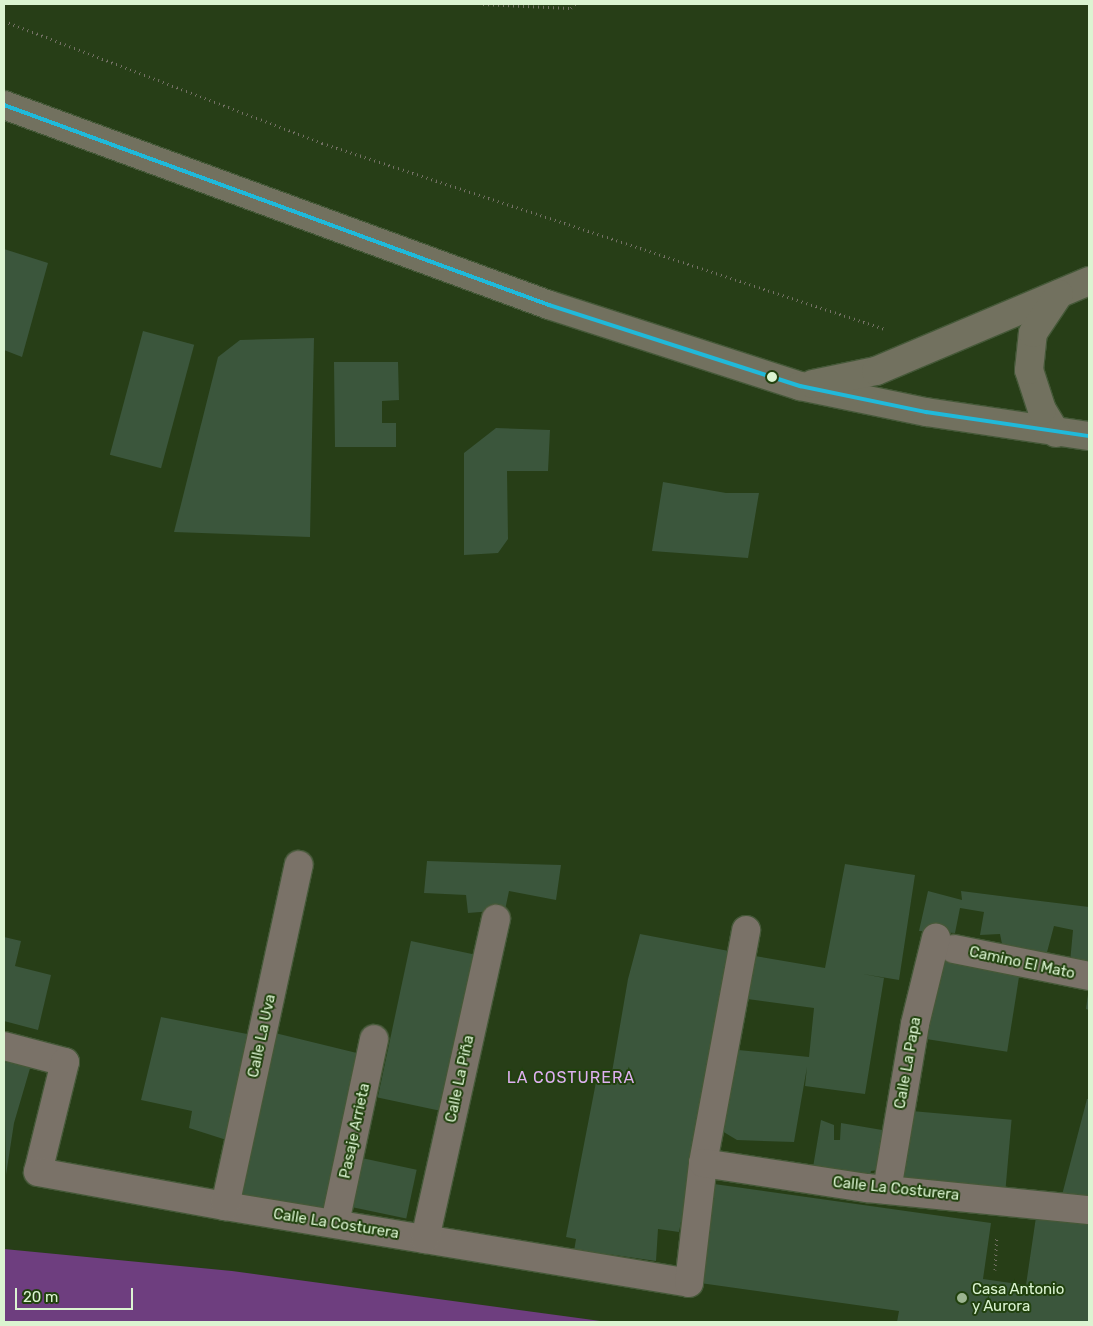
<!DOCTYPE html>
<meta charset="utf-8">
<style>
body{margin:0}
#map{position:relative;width:1093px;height:1326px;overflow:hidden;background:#273e17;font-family:Rubik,sans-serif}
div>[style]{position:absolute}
.green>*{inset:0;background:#6e3e7f}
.building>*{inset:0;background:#3b563c;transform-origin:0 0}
.path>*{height:3px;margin-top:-1.5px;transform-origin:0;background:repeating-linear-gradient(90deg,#747165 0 1px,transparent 0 5px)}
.roads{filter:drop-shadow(1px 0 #455838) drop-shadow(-1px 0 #455838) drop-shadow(0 1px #455838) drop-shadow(0 -1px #455838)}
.minor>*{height:28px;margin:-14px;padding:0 14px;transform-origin:14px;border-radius:14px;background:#7a7268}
.major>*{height:28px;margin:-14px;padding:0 14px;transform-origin:14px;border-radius:14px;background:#72715f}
.bus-1>*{height:4px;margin:-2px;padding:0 2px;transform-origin:2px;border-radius:2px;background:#20b9da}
.dots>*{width:14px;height:14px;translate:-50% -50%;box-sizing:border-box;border:2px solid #21410e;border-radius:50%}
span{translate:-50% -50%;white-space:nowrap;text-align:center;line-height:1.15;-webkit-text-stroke:4px #21410e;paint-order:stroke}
.street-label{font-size:15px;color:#dbf4d1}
.poi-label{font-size:15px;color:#dbf4d1}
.left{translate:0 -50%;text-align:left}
.neighbourhood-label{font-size:16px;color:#deb0f0;letter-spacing:1px}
.frame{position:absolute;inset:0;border:5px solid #dbf4d1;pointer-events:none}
.scale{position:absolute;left:15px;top:1288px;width:118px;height:22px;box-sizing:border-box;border:2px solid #dbf4d1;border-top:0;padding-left:6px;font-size:15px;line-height:18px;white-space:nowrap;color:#dbf4d1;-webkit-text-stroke:4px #21410e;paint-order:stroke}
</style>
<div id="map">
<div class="green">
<div style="clip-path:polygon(4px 1249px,232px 1271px,608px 1322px,4px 1322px)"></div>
</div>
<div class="building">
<div style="clip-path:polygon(4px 249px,48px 263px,22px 357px,4px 350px)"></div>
<div style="left:143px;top:331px;width:53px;height:128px;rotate:15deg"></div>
<div style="clip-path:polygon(314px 338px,310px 537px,174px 532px,218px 357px,240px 340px)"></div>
<div style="clip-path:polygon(334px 362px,398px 362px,399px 400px,382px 401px,382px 423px,396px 423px,396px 447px,335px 447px)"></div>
<div style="clip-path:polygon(496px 428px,550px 430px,548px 471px,507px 471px,508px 539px,498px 553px,464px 555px,464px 453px)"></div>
<div style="clip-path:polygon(663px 482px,726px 493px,759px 493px,748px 558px,652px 551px)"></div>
<div style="clip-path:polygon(427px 861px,561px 865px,556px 900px,509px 891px,505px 910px,468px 913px,466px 895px,424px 893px)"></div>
<div style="clip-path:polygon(845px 864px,915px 875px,899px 980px,863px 974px,884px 978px,865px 1094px,805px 1086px,807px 1067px,794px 1142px,737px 1140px,717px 1128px,728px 1049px,809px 1057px,814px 1008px,740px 998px,743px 954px,825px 968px)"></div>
<div style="clip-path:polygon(928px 891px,962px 900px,961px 891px,1089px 907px,1089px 975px,1069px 973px,1073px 930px,1054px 926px,1046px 956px,1002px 944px,1000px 934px,980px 935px,984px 912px,960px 908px,955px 933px,919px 931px)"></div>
<div style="clip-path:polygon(640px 934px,734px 952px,679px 1232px,658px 1229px,656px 1261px,607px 1254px,605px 1269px,572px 1263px,576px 1239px,566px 1237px,597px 1077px,611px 1078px,628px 979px)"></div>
<div style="clip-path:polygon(4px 937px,21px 941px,15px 966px,51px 975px,38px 1030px,4px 1021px)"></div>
<div style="left:411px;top:941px;width:66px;height:160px;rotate:12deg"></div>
<div style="left:939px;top:958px;width:82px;height:82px;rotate:9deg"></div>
<div style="clip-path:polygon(1088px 994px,1089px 994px,1089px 1010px,1086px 1009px)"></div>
<div style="clip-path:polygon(161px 1017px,262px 1037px,239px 1144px,189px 1128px,192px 1111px,141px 1100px)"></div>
<div style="clip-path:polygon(275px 1033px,361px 1054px,331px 1171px,327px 1212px,239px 1203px)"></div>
<div style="clip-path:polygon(4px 1062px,31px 1065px,14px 1123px,6px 1175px)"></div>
<div style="clip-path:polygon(1087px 1099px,1089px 1099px,1089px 1201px,1062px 1195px)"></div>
<div style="left:900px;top:1110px;width:112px;height:81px;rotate:5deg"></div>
<div style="clip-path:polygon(821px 1120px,834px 1125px,834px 1140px,840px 1140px,841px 1123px,888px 1131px,879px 1170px,871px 1171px,867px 1188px,811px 1179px)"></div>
<div style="left:357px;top:1157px;width:61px;height:50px;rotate:12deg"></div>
<div style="clip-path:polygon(714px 1184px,991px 1223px,983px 1279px,1026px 1285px,1036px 1217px,1089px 1225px,1089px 1322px,897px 1322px,899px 1311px,700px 1283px)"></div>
</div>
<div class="path">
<div style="left:483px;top:4px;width:88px;rotate:2.6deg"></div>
<div style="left:571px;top:8px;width:6px;rotate:-45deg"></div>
<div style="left:4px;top:21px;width:341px;rotate:21deg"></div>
<div style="left:322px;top:143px;width:593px;rotate:18.28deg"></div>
<div style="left:995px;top:1270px;width:34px;rotate:-87deg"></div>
</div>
<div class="roads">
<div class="minor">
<div style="left:954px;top:949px;width:138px;rotate:11.3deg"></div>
<div style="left:4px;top:1046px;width:63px;rotate:14.7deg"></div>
<div style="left:65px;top:1062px;width:113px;rotate:103.8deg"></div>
<div style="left:38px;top:1172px;width:190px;rotate:10.3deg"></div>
<div style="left:225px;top:1206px;width:470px;rotate:9.4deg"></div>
<div style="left:689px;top:1283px;width:121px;rotate:-83.3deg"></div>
<div style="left:703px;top:1163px;width:237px;rotate:-79.5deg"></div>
<div style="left:703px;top:1163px;width:166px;rotate:8.7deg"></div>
<div style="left:867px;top:1188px;width:223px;rotate:5.7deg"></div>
<div style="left:887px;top:1190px;width:168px;rotate:-80.4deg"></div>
<div style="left:915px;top:1024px;width:89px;rotate:-76.3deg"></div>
<div style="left:225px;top:1206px;width:349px;rotate:-77.8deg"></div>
<div style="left:335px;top:1223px;width:188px;rotate:-78deg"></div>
<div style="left:425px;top:1239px;width:328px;rotate:-77.5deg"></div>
</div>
<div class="major">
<div style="left:4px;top:105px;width:581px;rotate:20.15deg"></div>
<div style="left:549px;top:305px;width:264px;rotate:17.9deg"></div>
<div style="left:800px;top:386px;width:129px;rotate:11.7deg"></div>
<div style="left:926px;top:412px;width:165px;rotate:8.4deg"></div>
<div style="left:813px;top:384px;width:64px;rotate:-11.7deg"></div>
<div style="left:876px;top:371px;width:231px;rotate:-22.9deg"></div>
<div style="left:1056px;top:433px;width:27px;rotate:-121deg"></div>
<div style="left:1042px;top:410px;width:42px;rotate:-108deg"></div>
<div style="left:1029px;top:370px;width:37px;rotate:-84deg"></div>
<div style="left:1033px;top:333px;width:47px;rotate:-56.3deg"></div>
</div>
</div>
<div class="bus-1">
<div style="left:4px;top:105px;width:581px;rotate:20.15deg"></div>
<div style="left:549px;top:305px;width:264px;rotate:17.9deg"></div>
<div style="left:800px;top:386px;width:129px;rotate:11.7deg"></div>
<div style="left:926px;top:412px;width:165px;rotate:8.4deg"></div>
</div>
<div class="dots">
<div style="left:772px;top:377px;background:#dbf4d1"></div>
<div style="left:962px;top:1298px;background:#9cb490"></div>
</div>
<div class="street-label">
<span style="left:1022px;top:963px;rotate:12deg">Camino El Mato</span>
<span style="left:262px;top:1036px;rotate:-78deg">Calle La Uva</span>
<span style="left:908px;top:1063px;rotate:-80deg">Calle La Papa</span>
<span style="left:460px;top:1079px;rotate:-78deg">Calle La Piña</span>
<span style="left:355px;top:1131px;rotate:-78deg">Pasaje Arrieta</span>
<span style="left:896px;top:1189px;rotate:6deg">Calle La Costurera</span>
<span style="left:336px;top:1224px;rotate:9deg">Calle La Costurera</span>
</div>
<div class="poi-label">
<span class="left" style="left:972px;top:1298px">Casa Antonio<br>y Aurora</span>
</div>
<div class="neighbourhood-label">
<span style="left:571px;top:1078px">LA COSTURERA</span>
</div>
<div class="frame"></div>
<div class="scale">20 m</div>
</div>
